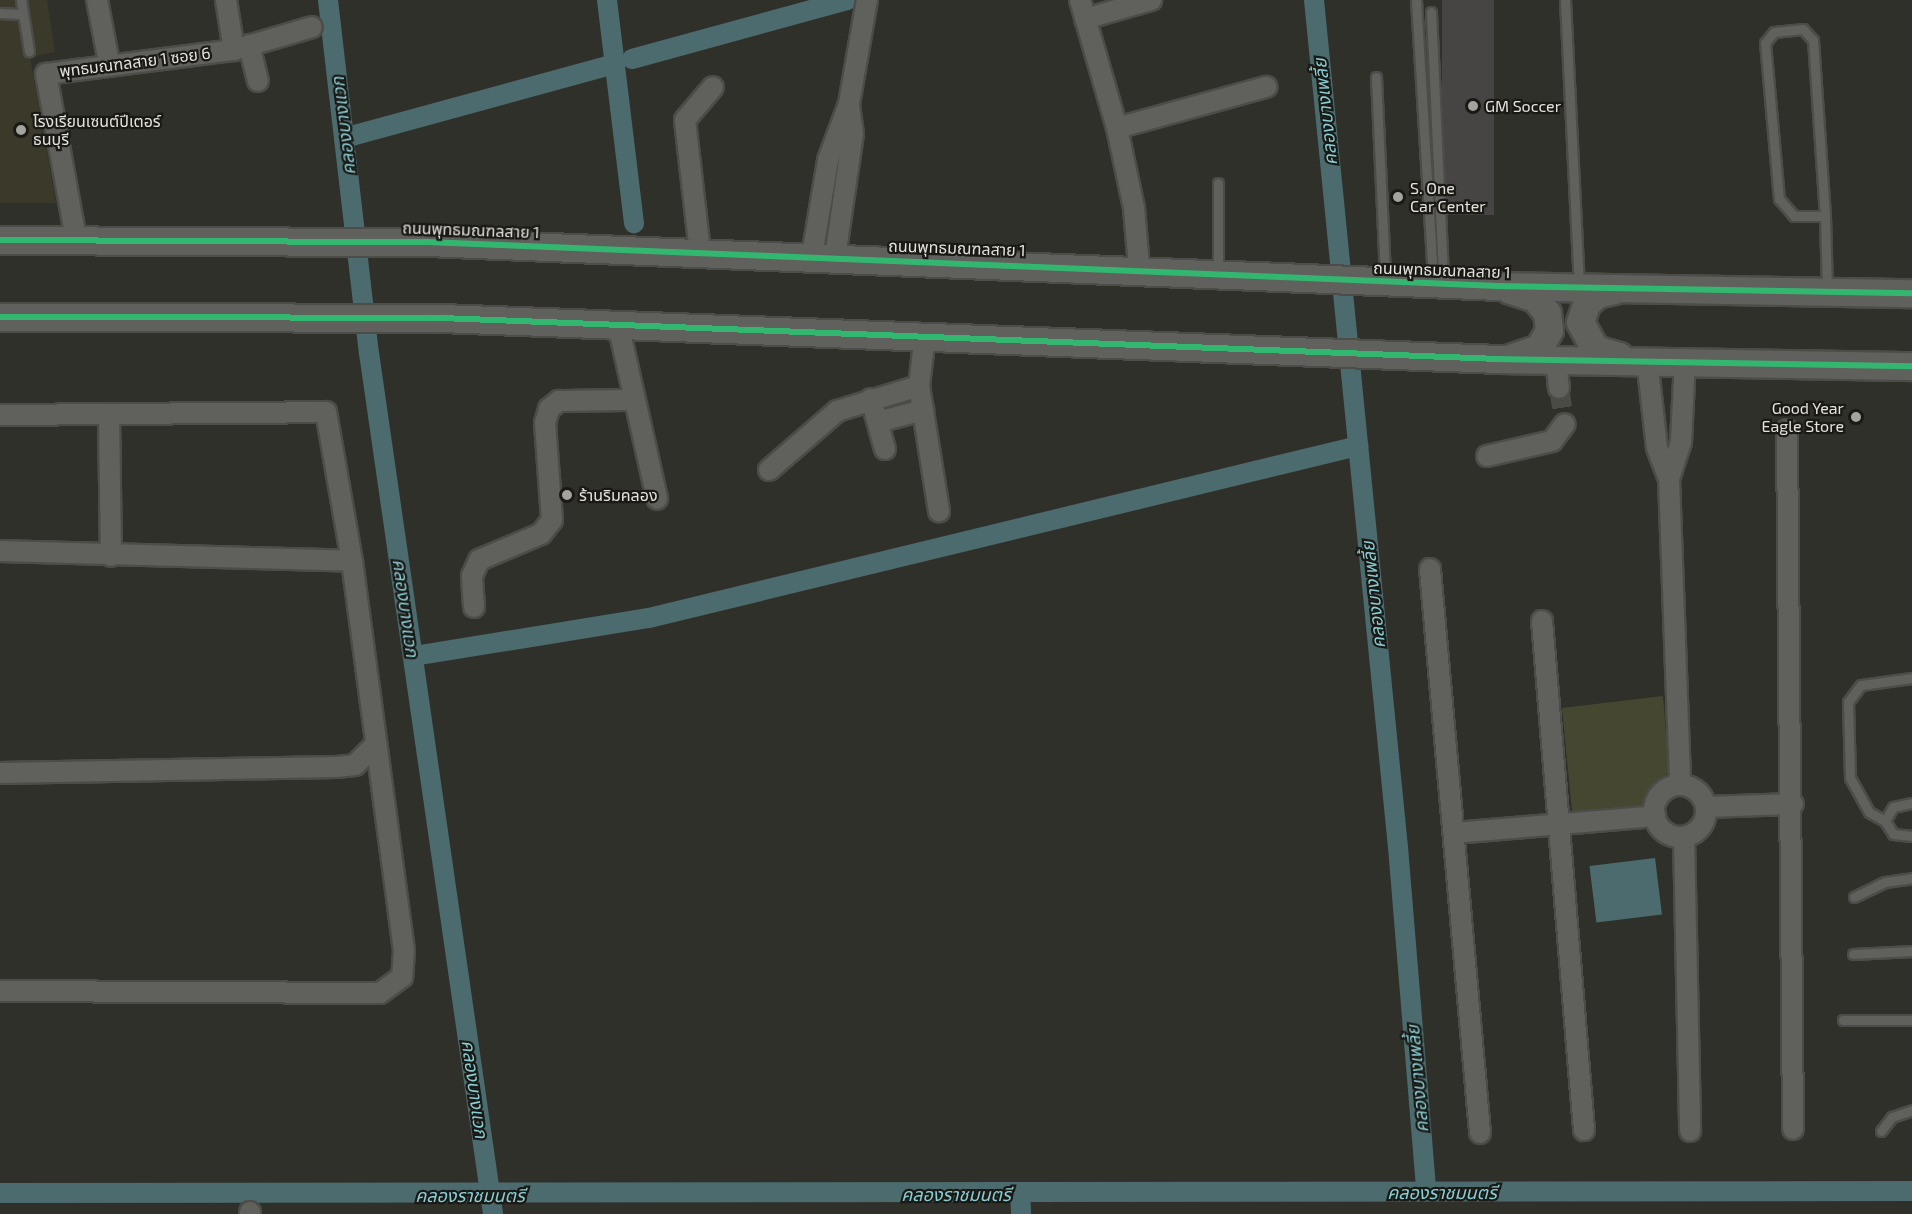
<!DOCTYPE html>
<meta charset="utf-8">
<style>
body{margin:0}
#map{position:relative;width:1912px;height:1214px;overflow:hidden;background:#30302a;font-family:"Exo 2","Noto Sans Thai",sans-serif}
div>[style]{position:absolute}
.built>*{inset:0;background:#3b3929}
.green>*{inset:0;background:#454731}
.water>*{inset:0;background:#4b6b6e;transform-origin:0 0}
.canal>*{height:20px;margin:-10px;padding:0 10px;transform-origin:10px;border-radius:10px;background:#4b6b6e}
.building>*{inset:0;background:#464544;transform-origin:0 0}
.street-tunnel>*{height:20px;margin-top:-10px;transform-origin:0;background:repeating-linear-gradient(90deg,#4b4b45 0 20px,transparent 0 30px)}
.roads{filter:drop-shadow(2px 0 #4c4c48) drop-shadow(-2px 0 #4c4c48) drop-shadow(0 2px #4c4c48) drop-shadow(0 -2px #4c4c48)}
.lane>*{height:9px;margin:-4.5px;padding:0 4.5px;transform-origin:4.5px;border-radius:4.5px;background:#60605c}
.street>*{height:20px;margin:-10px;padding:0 10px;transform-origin:10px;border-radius:10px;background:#60605c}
.street>.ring{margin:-10px;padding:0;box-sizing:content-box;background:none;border:20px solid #60605c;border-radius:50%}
.secondary>*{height:27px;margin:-13.5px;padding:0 13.5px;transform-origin:13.5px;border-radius:13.5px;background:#60605c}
.cycleway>*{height:6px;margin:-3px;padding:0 3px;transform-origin:3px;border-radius:3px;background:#33b770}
.dots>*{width:16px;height:16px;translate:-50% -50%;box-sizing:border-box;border:3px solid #1a1915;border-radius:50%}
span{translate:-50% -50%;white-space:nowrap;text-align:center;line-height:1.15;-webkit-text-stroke:4.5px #1a1915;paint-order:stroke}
.street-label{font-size:16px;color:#e3e2dc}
.poi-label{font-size:16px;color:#e3e2dc}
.left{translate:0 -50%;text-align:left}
.right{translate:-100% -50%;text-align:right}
.water-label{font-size:18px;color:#88ced5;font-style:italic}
</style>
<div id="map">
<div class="built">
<div style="clip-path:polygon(0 0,47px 0,55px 52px,30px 57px,56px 203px,0 203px)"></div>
</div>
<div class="green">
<div style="clip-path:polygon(1663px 696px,1669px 770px,1647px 805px,1572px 811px,1562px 708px)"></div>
</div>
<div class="water">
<div style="left:1655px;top:858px;width:57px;height:66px;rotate:83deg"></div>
</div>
<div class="canal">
<div style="left:328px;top:0;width:355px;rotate:83.4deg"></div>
<div style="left:369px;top:353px;width:870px;rotate:81.8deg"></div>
<div style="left:607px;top:0;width:225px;rotate:83.1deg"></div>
<div style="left:1314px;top:0;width:851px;rotate:84.34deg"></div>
<div style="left:1398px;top:847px;width:345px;rotate:85.3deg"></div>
<div style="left:632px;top:59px;width:223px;rotate:-15.3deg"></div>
<div style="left:344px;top:138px;width:280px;rotate:-15.3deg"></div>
<div style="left:414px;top:656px;width:238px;rotate:-9.2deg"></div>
<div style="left:649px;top:618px;width:730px;rotate:-13.64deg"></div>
<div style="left:1020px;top:1192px;width:22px;rotate:87deg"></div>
<div style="left:0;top:1193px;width:1912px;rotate:-0.06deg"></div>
</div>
<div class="building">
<div style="left:1442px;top:0;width:52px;height:215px"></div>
</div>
<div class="street-tunnel">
<div style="left:1559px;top:388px;width:36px;rotate:81deg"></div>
</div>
<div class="roads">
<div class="lane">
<div style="left:21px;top:0;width:52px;rotate:81.1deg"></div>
<div style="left:1416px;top:0;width:281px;rotate:86.5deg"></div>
<div style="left:1565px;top:0;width:284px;rotate:87.2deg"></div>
<div style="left:1431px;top:12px;width:269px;rotate:87.4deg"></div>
<div style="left:0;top:13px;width:22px;rotate:3deg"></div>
<div style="left:1376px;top:77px;width:201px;rotate:87.4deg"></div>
<div style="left:1825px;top:216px;width:31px;rotate:180deg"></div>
<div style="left:1794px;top:216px;width:23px;rotate:-131deg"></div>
<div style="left:1779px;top:199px;width:157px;rotate:-95.1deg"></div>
<div style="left:1765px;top:43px;width:14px;rotate:-51deg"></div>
<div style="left:1774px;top:32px;width:29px;rotate:-6deg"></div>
<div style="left:1803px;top:29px;width:15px;rotate:48deg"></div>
<div style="left:1813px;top:40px;width:176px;rotate:86.1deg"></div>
<div style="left:1825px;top:216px;width:74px;rotate:88.5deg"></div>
<div style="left:1218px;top:271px;width:88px;rotate:-90deg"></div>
<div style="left:1912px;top:803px;width:19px;rotate:168deg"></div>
<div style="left:1893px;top:807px;width:16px;rotate:120deg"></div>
<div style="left:1885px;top:821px;width:15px;rotate:58deg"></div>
<div style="left:1893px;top:834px;width:19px;rotate:6deg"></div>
<div style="left:1885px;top:821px;width:18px;rotate:-151deg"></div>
<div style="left:1869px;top:812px;width:39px;rotate:-119deg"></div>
<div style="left:1850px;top:778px;width:76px;rotate:-91.5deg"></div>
<div style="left:1848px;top:702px;width:21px;rotate:-53deg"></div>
<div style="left:1861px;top:685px;width:51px;rotate:-7.8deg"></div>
<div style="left:1854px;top:897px;width:34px;rotate:-26deg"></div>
<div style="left:1885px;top:882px;width:27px;rotate:-8deg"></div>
<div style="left:1853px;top:954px;width:59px;rotate:-2.9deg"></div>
<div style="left:1843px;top:1020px;width:69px"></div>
<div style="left:1881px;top:1131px;width:18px;rotate:-52deg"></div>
<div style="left:1892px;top:1117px;width:21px;rotate:-19deg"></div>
</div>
<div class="street">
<div style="left:97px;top:0;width:64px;rotate:79.2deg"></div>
<div style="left:226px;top:0;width:51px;rotate:80.9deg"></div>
<div style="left:1080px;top:0;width:133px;rotate:73.9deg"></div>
<div style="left:1117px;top:128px;width:82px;rotate:78deg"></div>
<div style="left:1134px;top:208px;width:60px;rotate:85.2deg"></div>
<div style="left:1085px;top:19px;width:69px;rotate:-16.1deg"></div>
<div style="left:249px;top:45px;width:37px;rotate:76deg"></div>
<div style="left:1117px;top:128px;width:155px;rotate:-15.4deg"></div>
<div style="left:76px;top:239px;width:168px;rotate:-100.3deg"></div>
<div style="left:46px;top:74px;width:190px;rotate:-7.3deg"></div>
<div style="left:234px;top:50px;width:81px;rotate:-16.4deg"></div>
<div style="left:700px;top:252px;width:133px;rotate:-96.5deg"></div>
<div style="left:685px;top:120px;width:43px;rotate:-49.7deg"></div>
<div style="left:812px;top:256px;width:97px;rotate:-80.5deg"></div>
<div style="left:828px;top:160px;width:60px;rotate:-69.4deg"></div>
<div style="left:849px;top:104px;width:106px;rotate:-80.2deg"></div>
<div style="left:835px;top:257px;width:124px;rotate:-81.7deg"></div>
<div style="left:853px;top:134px;width:30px;rotate:-98deg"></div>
<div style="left:618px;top:324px;width:179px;rotate:77.4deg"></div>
<div style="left:1556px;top:360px;width:28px;rotate:84deg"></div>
<div style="left:1647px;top:360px;width:89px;rotate:83.5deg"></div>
<div style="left:1657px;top:448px;width:33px;rotate:69deg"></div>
<div style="left:1669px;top:479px;width:306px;rotate:87.9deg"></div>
<div style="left:919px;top:386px;width:127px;rotate:80.9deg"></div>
<div style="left:871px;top:399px;width:52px;rotate:74.4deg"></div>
<div style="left:109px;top:414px;width:142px;rotate:89.2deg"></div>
<div style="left:0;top:415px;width:326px;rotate:-0.5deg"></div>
<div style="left:326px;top:412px;width:151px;rotate:80.1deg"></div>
<div style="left:352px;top:561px;width:393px;rotate:82.4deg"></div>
<div style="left:404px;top:951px;width:26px;rotate:94deg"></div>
<div style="left:402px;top:977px;width:27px;rotate:144deg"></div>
<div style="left:380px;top:993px;width:380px;rotate:-179.7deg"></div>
<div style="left:878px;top:422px;width:47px;rotate:-14.9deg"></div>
<div style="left:1787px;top:430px;width:699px;rotate:89.51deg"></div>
<div style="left:1487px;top:456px;width:67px;rotate:-13deg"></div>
<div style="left:1552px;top:441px;width:21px;rotate:-53deg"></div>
<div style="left:769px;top:470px;width:90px;rotate:-40.9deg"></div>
<div style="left:837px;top:411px;width:86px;rotate:-17deg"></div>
<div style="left:919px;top:386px;width:51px;rotate:-83.3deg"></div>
<div style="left:1669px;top:479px;width:39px;rotate:-72deg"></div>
<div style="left:1681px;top:442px;width:82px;rotate:-87.2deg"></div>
<div style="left:0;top:551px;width:352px;rotate:1.6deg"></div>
<div style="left:1430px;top:569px;width:566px;rotate:84.93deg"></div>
<div style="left:474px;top:607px;width:31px;rotate:-94deg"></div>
<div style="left:472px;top:576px;width:17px;rotate:-66deg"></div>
<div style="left:479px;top:560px;width:67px;rotate:-22.8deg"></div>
<div style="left:541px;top:534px;width:18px;rotate:-52deg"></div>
<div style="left:552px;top:520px;width:97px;rotate:-94.1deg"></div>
<div style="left:545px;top:423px;width:15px;rotate:-74deg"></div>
<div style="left:549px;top:409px;width:13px;rotate:-39deg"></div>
<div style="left:559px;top:401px;width:72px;rotate:-0.8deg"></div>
<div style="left:1542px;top:621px;width:511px;rotate:85.28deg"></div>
<div style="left:0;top:773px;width:337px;rotate:-1deg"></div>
<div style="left:337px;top:767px;width:18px;rotate:-6deg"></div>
<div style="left:355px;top:765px;width:25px;rotate:-45deg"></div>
<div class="ring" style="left:1654px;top:785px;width:32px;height:32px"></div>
<div style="left:1706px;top:807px;width:87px;rotate:-2deg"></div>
<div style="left:1454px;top:833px;width:202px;rotate:-4.8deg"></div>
<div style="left:1684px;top:837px;width:294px;rotate:88.8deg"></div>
<div style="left:250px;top:1212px;width:2px;rotate:90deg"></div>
</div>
<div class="secondary">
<div style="left:0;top:240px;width:427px;rotate:0.3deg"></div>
<div style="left:427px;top:242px;width:1072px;rotate:2.35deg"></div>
<div style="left:1498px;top:286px;width:414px;rotate:1deg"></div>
<div style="left:1510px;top:290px;width:26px;rotate:18deg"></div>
<div style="left:1535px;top:298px;width:19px;rotate:51deg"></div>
<div style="left:1547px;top:313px;width:17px;rotate:83deg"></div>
<div style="left:1549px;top:330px;width:21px;rotate:119deg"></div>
<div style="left:1539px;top:348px;width:28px;rotate:161deg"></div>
<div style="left:1614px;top:290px;width:17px;rotate:167deg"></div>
<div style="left:1597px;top:294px;width:15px;rotate:138deg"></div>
<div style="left:1586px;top:304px;width:19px;rotate:108deg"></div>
<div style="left:1580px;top:322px;width:31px;rotate:61deg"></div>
<div style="left:1595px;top:349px;width:25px;rotate:16deg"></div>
<div style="left:0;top:317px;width:441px;rotate:0.1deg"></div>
<div style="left:441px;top:318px;width:1058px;rotate:2.22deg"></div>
<div style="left:1498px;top:359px;width:414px;rotate:1deg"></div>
</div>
</div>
<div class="cycleway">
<div style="left:0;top:240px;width:427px;rotate:0.3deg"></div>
<div style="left:427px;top:242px;width:1072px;rotate:2.35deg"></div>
<div style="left:1498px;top:286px;width:414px;rotate:1deg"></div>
<div style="left:0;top:317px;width:441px;rotate:0.1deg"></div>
<div style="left:441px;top:318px;width:1058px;rotate:2.22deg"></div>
<div style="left:1498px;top:359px;width:414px;rotate:1deg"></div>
</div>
<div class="dots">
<div style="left:1473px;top:106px;background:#a4a49e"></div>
<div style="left:21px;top:130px;background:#a4a49e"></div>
<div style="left:1398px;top:197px;background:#a4a49e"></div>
<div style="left:1856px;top:417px;background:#a4a49e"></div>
<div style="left:567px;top:495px;background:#a4a49e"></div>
</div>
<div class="street-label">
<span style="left:135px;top:62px;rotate:-7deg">พุทธมณฑลสาย 1 ซอย 6</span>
<span style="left:471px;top:230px;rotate:2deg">ถนนพุทธมณฑลสาย 1</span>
<span style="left:957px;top:248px;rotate:2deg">ถนนพุทธมณฑลสาย 1</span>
<span style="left:1442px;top:270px;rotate:2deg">ถนนพุทธมณฑลสาย 1</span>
</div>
<div class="poi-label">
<span class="left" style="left:1485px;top:106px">GM Soccer</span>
<span class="left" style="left:33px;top:130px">โรงเรียนเซนต์ปีเตอร์<br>ธนบุรี</span>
<span class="left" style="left:1410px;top:197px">S. One<br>Car Center</span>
<span class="right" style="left:1844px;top:417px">Good Year<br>Eagle Store</span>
<span class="left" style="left:579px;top:495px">ร้านริมคลอง</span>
</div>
<div class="water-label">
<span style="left:1325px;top:112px;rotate:-96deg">คลองบางเพลี้ย</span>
<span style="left:343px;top:126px;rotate:-97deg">คลองบางแวก</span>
<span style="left:1373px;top:595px;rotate:-96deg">คลองบางเพลี้ย</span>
<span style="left:406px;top:608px;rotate:82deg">คลองบางแวก</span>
<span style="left:1417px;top:1079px;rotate:-95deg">คลองบางเพลี้ย</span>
<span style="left:475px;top:1089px;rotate:82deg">คลองบางแวก</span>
<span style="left:1442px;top:1192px">คลองราชมนตรี</span>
<span style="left:956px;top:1194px">คลองราชมนตรี</span>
<span style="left:470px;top:1195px">คลองราชมนตรี</span>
</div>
</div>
